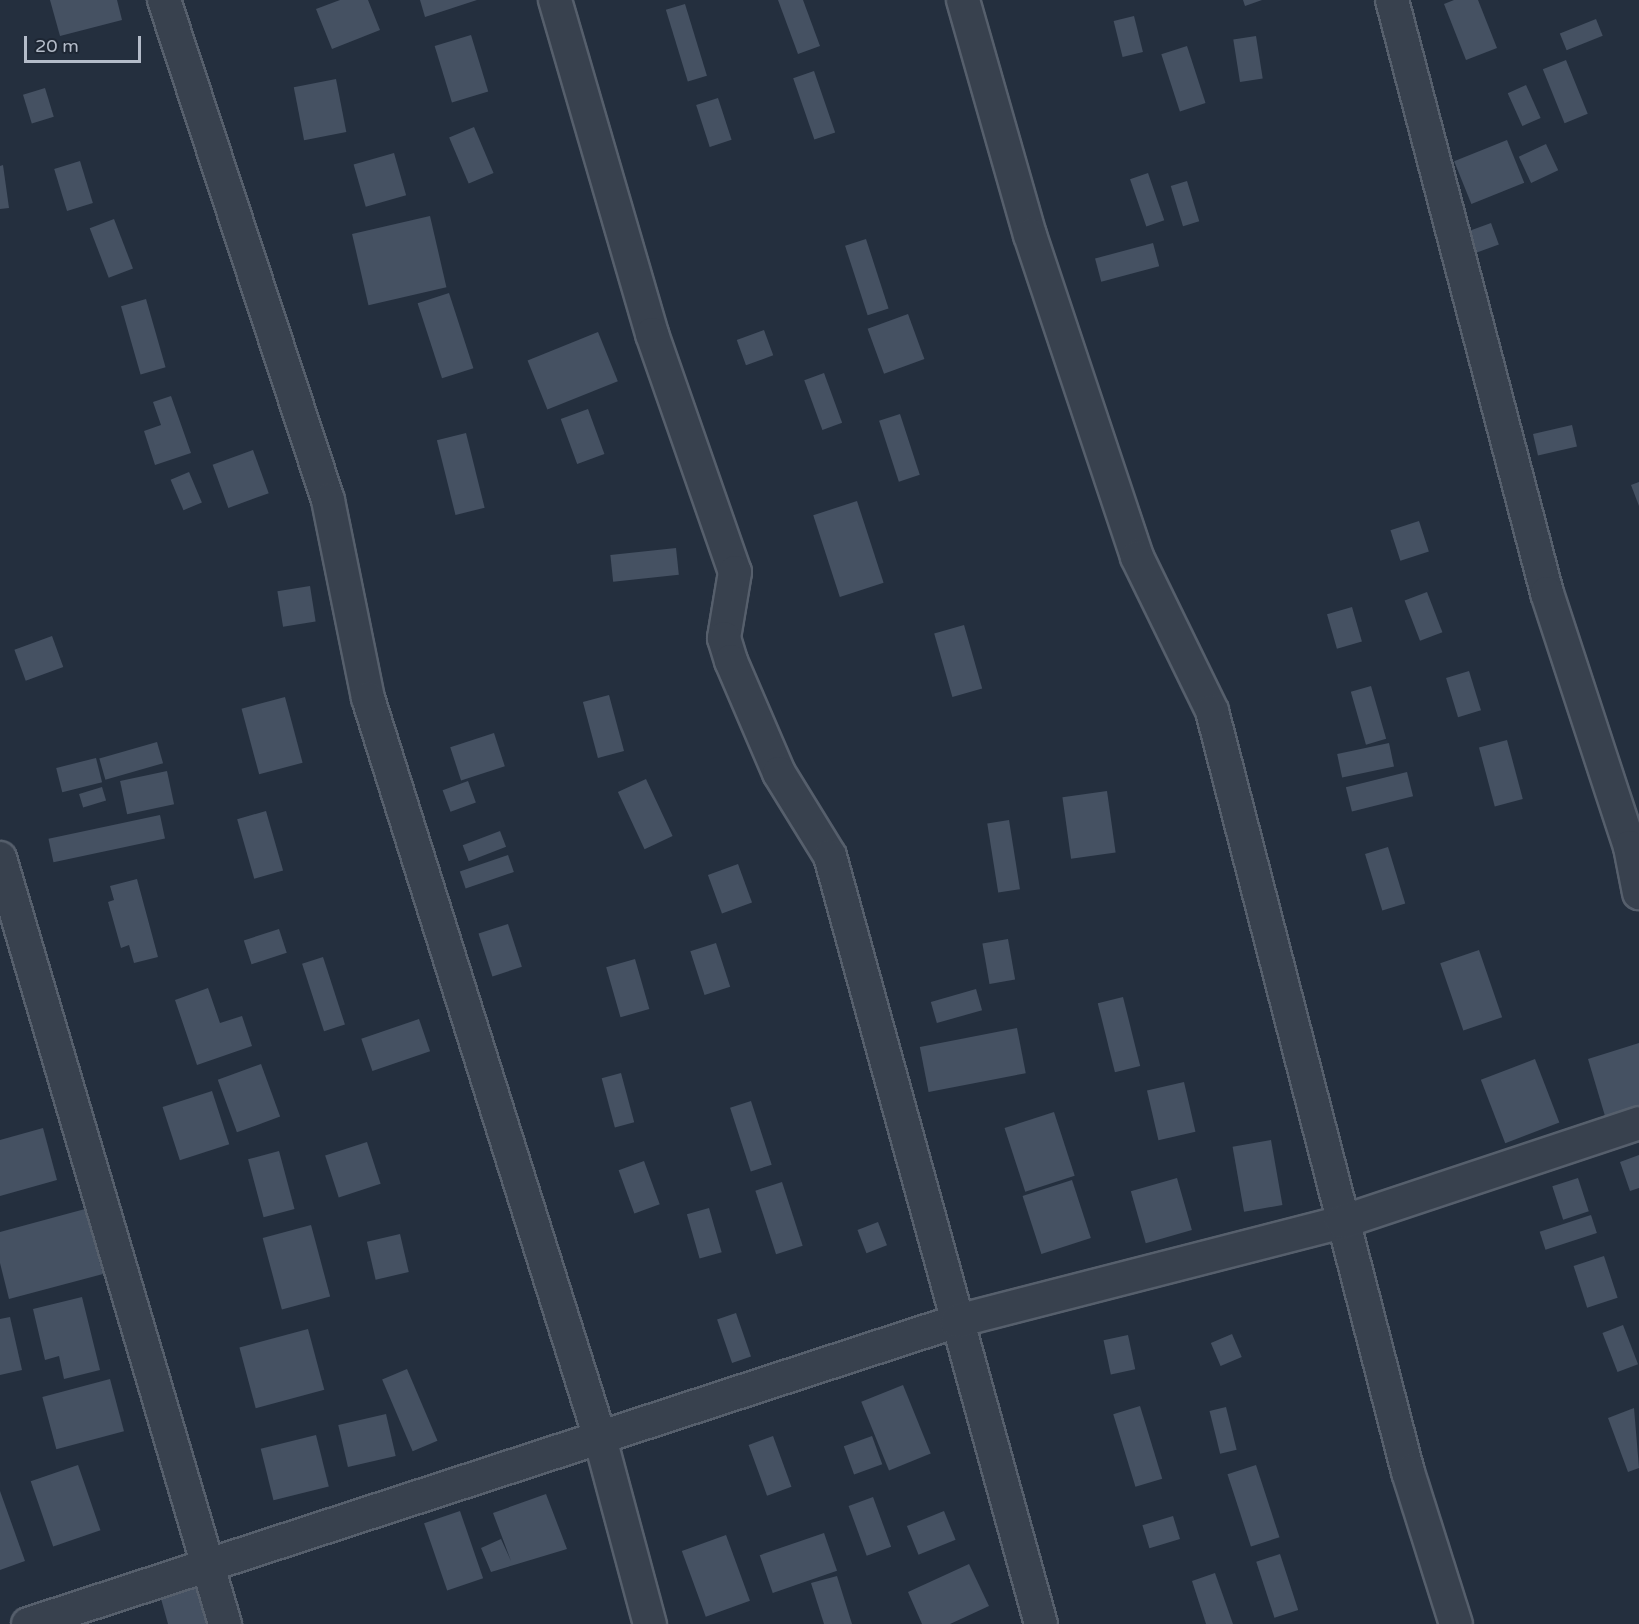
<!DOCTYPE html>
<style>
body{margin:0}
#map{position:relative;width:1639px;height:1624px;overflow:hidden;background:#242f3e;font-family:"Varela Round",sans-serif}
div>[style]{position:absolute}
.building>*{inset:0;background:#455162;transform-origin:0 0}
.roads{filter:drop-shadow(2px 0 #565f6c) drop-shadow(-2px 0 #565f6c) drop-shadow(0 2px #565f6c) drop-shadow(0 -2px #565f6c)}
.minor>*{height:32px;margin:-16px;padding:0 16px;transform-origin:16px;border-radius:16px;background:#38414e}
span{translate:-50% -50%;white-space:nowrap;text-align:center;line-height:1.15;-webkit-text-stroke:4.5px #1d2633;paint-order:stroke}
.scale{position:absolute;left:24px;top:36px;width:117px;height:27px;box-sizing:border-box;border:3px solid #b4bcc9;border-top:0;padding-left:8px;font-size:18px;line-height:21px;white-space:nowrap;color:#b4bcc9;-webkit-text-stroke:4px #1d2633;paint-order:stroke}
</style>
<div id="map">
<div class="building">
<div style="clip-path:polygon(50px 0,117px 0,122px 20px,60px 36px)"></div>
<div style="clip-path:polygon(340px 0,368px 0,380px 30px,332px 49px,316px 9px)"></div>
<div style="clip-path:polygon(420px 0,477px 0,425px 17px)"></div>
<div style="clip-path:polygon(778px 0,803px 0,820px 46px,798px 54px)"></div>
<div style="clip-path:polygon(1243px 0,1262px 0,1245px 6px)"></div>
<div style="clip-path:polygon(1454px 0,1478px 0,1497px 48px,1466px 60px,1444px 4px)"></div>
<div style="left:685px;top:4px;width:75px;height:20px;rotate:73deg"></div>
<div style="left:1134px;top:16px;width:37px;height:21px;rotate:76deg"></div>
<div style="left:1596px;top:19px;width:18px;height:39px;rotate:68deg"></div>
<div style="left:471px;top:35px;width:59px;height:38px;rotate:73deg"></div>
<div style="left:1256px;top:36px;width:43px;height:23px;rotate:81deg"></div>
<div style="left:1187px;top:46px;width:60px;height:27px;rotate:72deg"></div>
<div style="left:1566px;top:60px;width:58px;height:25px;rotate:68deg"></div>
<div style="left:814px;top:71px;width:65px;height:22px;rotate:71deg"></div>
<div style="left:336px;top:79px;width:54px;height:43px;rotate:79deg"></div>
<div style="left:1526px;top:85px;width:36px;height:20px;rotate:66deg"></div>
<div style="left:45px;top:88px;width:30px;height:23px;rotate:73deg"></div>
<div style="left:718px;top:98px;width:44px;height:23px;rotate:72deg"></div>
<div style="left:474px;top:127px;width:50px;height:27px;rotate:67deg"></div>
<div style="left:1507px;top:140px;width:46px;height:57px;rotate:68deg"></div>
<div style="left:1546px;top:144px;width:29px;height:30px;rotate:65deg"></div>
<div style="left:394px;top:153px;width:44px;height:42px;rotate:74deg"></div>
<div style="left:80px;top:161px;width:44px;height:27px;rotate:73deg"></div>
<div style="clip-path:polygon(3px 165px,9px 208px,0 209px,0 166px)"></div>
<div style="left:1148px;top:173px;width:50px;height:19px;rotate:71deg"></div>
<div style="left:1187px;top:181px;width:42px;height:17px;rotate:73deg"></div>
<div style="left:430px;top:216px;width:73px;height:80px;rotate:77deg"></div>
<div style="left:114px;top:219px;width:53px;height:26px;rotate:69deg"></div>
<div style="left:1491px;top:223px;width:23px;height:30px;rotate:70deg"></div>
<div style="left:866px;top:239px;width:73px;height:22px;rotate:72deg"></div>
<div style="left:1153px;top:243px;width:24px;height:60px;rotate:75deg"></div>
<div style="left:449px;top:293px;width:79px;height:33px;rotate:72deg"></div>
<div style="left:146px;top:299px;width:71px;height:26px;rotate:74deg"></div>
<div style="left:908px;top:314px;width:48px;height:43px;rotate:70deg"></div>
<div style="left:764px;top:330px;width:27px;height:29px;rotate:70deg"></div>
<div style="left:598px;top:332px;width:53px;height:76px;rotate:68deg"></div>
<div style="left:824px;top:373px;width:53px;height:21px;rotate:70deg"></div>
<div style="clip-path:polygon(171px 396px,191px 453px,155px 465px,144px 431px,161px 425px,153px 402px)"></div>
<div style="left:588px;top:409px;width:48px;height:29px;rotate:70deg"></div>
<div style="left:900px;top:414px;width:64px;height:22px;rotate:72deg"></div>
<div style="left:1572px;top:425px;width:22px;height:40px;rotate:77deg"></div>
<div style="left:466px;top:433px;width:77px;height:30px;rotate:76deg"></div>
<div style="left:253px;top:450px;width:46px;height:43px;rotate:70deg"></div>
<div style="left:189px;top:472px;width:33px;height:20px;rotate:67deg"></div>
<div style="clip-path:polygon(1639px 482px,1639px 506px,1631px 485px)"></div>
<div style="left:857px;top:501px;width:86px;height:46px;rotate:72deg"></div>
<div style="left:1419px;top:521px;width:32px;height:30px;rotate:72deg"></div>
<div style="left:676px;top:548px;width:27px;height:66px;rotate:84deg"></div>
<div style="left:310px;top:586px;width:36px;height:33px;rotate:81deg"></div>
<div style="left:1427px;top:592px;width:43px;height:24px;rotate:69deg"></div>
<div style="left:1352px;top:607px;width:36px;height:26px;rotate:74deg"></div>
<div style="left:964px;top:625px;width:66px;height:31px;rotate:74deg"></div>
<div style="left:52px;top:636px;width:33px;height:40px;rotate:70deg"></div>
<div style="left:1469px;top:671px;width:41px;height:24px;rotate:73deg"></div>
<div style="left:1371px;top:686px;width:55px;height:21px;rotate:74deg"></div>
<div style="left:609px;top:695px;width:58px;height:27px;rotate:75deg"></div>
<div style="left:285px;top:697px;width:68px;height:45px;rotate:75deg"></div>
<div style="left:494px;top:733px;width:35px;height:46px;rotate:72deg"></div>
<div style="left:1507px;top:740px;width:61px;height:29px;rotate:75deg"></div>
<div style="left:157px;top:742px;width:22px;height:60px;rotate:74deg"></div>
<div style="left:1389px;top:743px;width:24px;height:53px;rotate:78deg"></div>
<div style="left:96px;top:758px;width:25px;height:41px;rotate:76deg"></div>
<div style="left:167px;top:771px;width:34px;height:48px;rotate:78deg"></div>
<div style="left:1407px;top:772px;width:25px;height:63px;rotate:76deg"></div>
<div style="left:646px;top:779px;width:63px;height:31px;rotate:65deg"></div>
<div style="left:468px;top:781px;width:23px;height:27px;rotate:70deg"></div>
<div style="left:102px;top:787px;width:14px;height:24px;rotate:73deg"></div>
<div style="left:1107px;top:791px;width:62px;height:45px;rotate:82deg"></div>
<div style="left:266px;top:811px;width:62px;height:30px;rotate:74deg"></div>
<div style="left:160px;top:815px;width:24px;height:114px;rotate:78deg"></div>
<div style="left:1009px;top:820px;width:70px;height:22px;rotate:81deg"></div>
<div style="left:500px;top:831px;width:17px;height:40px;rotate:69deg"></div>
<div style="left:1388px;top:847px;width:59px;height:24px;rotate:73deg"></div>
<div style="left:508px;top:855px;width:18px;height:51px;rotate:71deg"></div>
<div style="left:738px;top:864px;width:41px;height:32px;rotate:70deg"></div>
<div style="clip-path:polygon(137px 879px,158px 957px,134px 963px,129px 945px,121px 948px,108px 902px,114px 900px,110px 886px)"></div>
<div style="left:508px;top:924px;width:45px;height:31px;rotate:72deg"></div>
<div style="left:279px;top:929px;width:25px;height:37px;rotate:72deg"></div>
<div style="left:1008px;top:939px;width:41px;height:26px;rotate:80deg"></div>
<div style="left:716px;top:943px;width:46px;height:27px;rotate:72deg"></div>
<div style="left:1479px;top:950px;width:71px;height:41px;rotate:71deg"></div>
<div style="left:323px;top:957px;width:71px;height:22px;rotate:72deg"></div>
<div style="left:635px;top:959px;width:52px;height:30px;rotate:74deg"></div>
<div style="clip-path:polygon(208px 988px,220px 1023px,242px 1016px,252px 1046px,197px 1065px,175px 1000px)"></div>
<div style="left:976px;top:989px;width:22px;height:47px;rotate:74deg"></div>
<div style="left:1123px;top:997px;width:71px;height:26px;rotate:76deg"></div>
<div style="left:419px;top:1019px;width:34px;height:61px;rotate:71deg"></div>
<div style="left:1017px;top:1028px;width:46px;height:99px;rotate:79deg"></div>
<div style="clip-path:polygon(1639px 1043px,1639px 1106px,1605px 1116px,1588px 1059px)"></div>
<div style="left:1535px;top:1059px;width:68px;height:58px;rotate:69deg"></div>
<div style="left:261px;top:1064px;width:56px;height:46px;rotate:70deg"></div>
<div style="left:621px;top:1073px;width:51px;height:20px;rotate:75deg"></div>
<div style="left:1184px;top:1082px;width:51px;height:38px;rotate:77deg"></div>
<div style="left:212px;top:1091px;width:56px;height:52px;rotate:72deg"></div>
<div style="left:751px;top:1101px;width:67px;height:22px;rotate:72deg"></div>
<div style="left:1054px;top:1112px;width:67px;height:52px;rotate:72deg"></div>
<div style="clip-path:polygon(43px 1128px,57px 1180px,0 1196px,0 1140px)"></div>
<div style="left:1271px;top:1140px;width:66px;height:39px;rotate:80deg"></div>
<div style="left:367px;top:1142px;width:44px;height:44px;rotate:72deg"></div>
<div style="left:279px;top:1151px;width:60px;height:32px;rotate:75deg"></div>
<div style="clip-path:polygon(1639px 1155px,1639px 1188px,1630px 1191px,1620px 1162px)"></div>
<div style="left:644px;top:1161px;width:46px;height:27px;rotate:70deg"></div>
<div style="left:1177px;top:1178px;width:54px;height:48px;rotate:74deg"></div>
<div style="left:1578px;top:1178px;width:35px;height:27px;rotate:72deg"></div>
<div style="left:1072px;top:1180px;width:61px;height:52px;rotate:72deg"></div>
<div style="left:782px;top:1182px;width:67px;height:28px;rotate:72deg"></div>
<div style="left:709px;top:1208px;width:46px;height:23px;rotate:74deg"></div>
<div style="clip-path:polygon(85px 1209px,103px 1274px,9px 1299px,0 1263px,0 1232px)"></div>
<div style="left:1591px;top:1215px;width:19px;height:54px;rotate:72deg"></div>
<div style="left:878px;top:1222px;width:25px;height:22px;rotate:69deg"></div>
<div style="left:311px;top:1225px;width:74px;height:50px;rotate:75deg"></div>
<div style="left:400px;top:1234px;width:39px;height:34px;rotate:77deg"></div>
<div style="left:1604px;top:1256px;width:44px;height:32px;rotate:72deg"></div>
<div style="clip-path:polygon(82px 1297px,100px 1370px,64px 1379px,59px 1356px,45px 1360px,33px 1309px)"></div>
<div style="left:736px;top:1313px;width:46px;height:20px;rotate:71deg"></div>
<div style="clip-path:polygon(10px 1317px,22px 1370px,0 1375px,0 1319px)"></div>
<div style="left:1623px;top:1325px;width:42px;height:22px;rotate:69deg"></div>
<div style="left:308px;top:1329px;width:63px;height:71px;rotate:75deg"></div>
<div style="left:1232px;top:1334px;width:25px;height:23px;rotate:67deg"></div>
<div style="left:1128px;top:1335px;width:35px;height:25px;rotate:78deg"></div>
<div style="left:407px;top:1369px;width:78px;height:27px;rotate:67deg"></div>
<div style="left:110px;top:1379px;width:54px;height:70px;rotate:75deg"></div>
<div style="left:903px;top:1385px;width:74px;height:45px;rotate:68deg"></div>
<div style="left:1140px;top:1406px;width:76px;height:28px;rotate:73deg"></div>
<div style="left:1226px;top:1407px;width:44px;height:17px;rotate:76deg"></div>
<div style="clip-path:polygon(1634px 1408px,1639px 1468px,1628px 1472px,1608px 1418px)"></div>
<div style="left:386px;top:1414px;width:43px;height:49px;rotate:77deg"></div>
<div style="left:316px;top:1435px;width:53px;height:57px;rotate:76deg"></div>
<div style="left:773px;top:1436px;width:54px;height:26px;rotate:70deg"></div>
<div style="left:872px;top:1436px;width:30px;height:30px;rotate:70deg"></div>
<div style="left:78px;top:1465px;width:69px;height:50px;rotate:71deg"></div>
<div style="left:1256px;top:1465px;width:76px;height:30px;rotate:72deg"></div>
<div style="clip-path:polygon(0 1491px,25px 1561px,0 1570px)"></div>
<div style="clip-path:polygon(546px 1494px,567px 1549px,491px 1572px,481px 1548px,501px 1539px,511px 1561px,493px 1513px)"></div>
<div style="left:873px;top:1497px;width:53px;height:26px;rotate:70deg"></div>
<div style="left:460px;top:1511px;width:71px;height:38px;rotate:71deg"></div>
<div style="left:944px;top:1511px;width:31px;height:40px;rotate:68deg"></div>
<div style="left:1173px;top:1516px;width:24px;height:32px;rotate:73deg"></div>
<div style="left:824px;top:1533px;width:40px;height:68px;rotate:71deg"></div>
<div style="left:726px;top:1535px;width:70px;height:47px;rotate:70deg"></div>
<div style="left:1280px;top:1554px;width:59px;height:25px;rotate:72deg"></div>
<div style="clip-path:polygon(969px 1564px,989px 1606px,950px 1624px,922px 1624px,908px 1592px)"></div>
<div style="clip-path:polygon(1215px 1573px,1233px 1624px,1206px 1624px,1192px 1581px)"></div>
<div style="clip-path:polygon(837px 1576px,852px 1624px,824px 1624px,811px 1583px)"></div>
<div style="clip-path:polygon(203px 1582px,215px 1624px,168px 1624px,160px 1595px)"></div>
</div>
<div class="roads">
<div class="minor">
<div style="left:164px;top:0;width:526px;rotate:71.84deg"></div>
<div style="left:328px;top:500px;width:202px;rotate:78.6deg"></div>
<div style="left:368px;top:698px;width:776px;rotate:72.59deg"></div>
<div style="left:600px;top:1438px;width:193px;rotate:75deg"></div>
<div style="left:555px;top:0;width:348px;rotate:73.8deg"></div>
<div style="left:652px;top:334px;width:252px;rotate:70.8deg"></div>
<div style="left:735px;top:572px;width:67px;rotate:99.5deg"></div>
<div style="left:724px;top:638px;width:24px;rotate:73deg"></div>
<div style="left:731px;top:661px;width:122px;rotate:66.8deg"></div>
<div style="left:779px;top:773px;width:97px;rotate:58.4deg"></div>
<div style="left:830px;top:856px;width:796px;rotate:74.64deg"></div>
<div style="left:963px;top:0;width:244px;rotate:74.1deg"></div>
<div style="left:1030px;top:235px;width:339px;rotate:71.6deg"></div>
<div style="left:1137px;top:557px;width:171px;rotate:64deg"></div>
<div style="left:1212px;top:711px;width:786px;rotate:75.56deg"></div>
<div style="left:1408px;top:1472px;width:159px;rotate:72.5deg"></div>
<div style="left:1392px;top:0;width:613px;rotate:75.35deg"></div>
<div style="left:1547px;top:593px;width:267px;rotate:71.9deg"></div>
<div style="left:1630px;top:847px;width:47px;rotate:78.9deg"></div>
<div style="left:0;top:858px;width:798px;rotate:73.63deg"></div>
<div style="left:28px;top:1624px;width:977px;rotate:-18.06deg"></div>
<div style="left:957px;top:1321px;width:398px;rotate:-14.4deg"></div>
<div style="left:1342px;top:1222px;width:313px;rotate:-18.4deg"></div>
</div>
</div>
<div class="scale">20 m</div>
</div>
